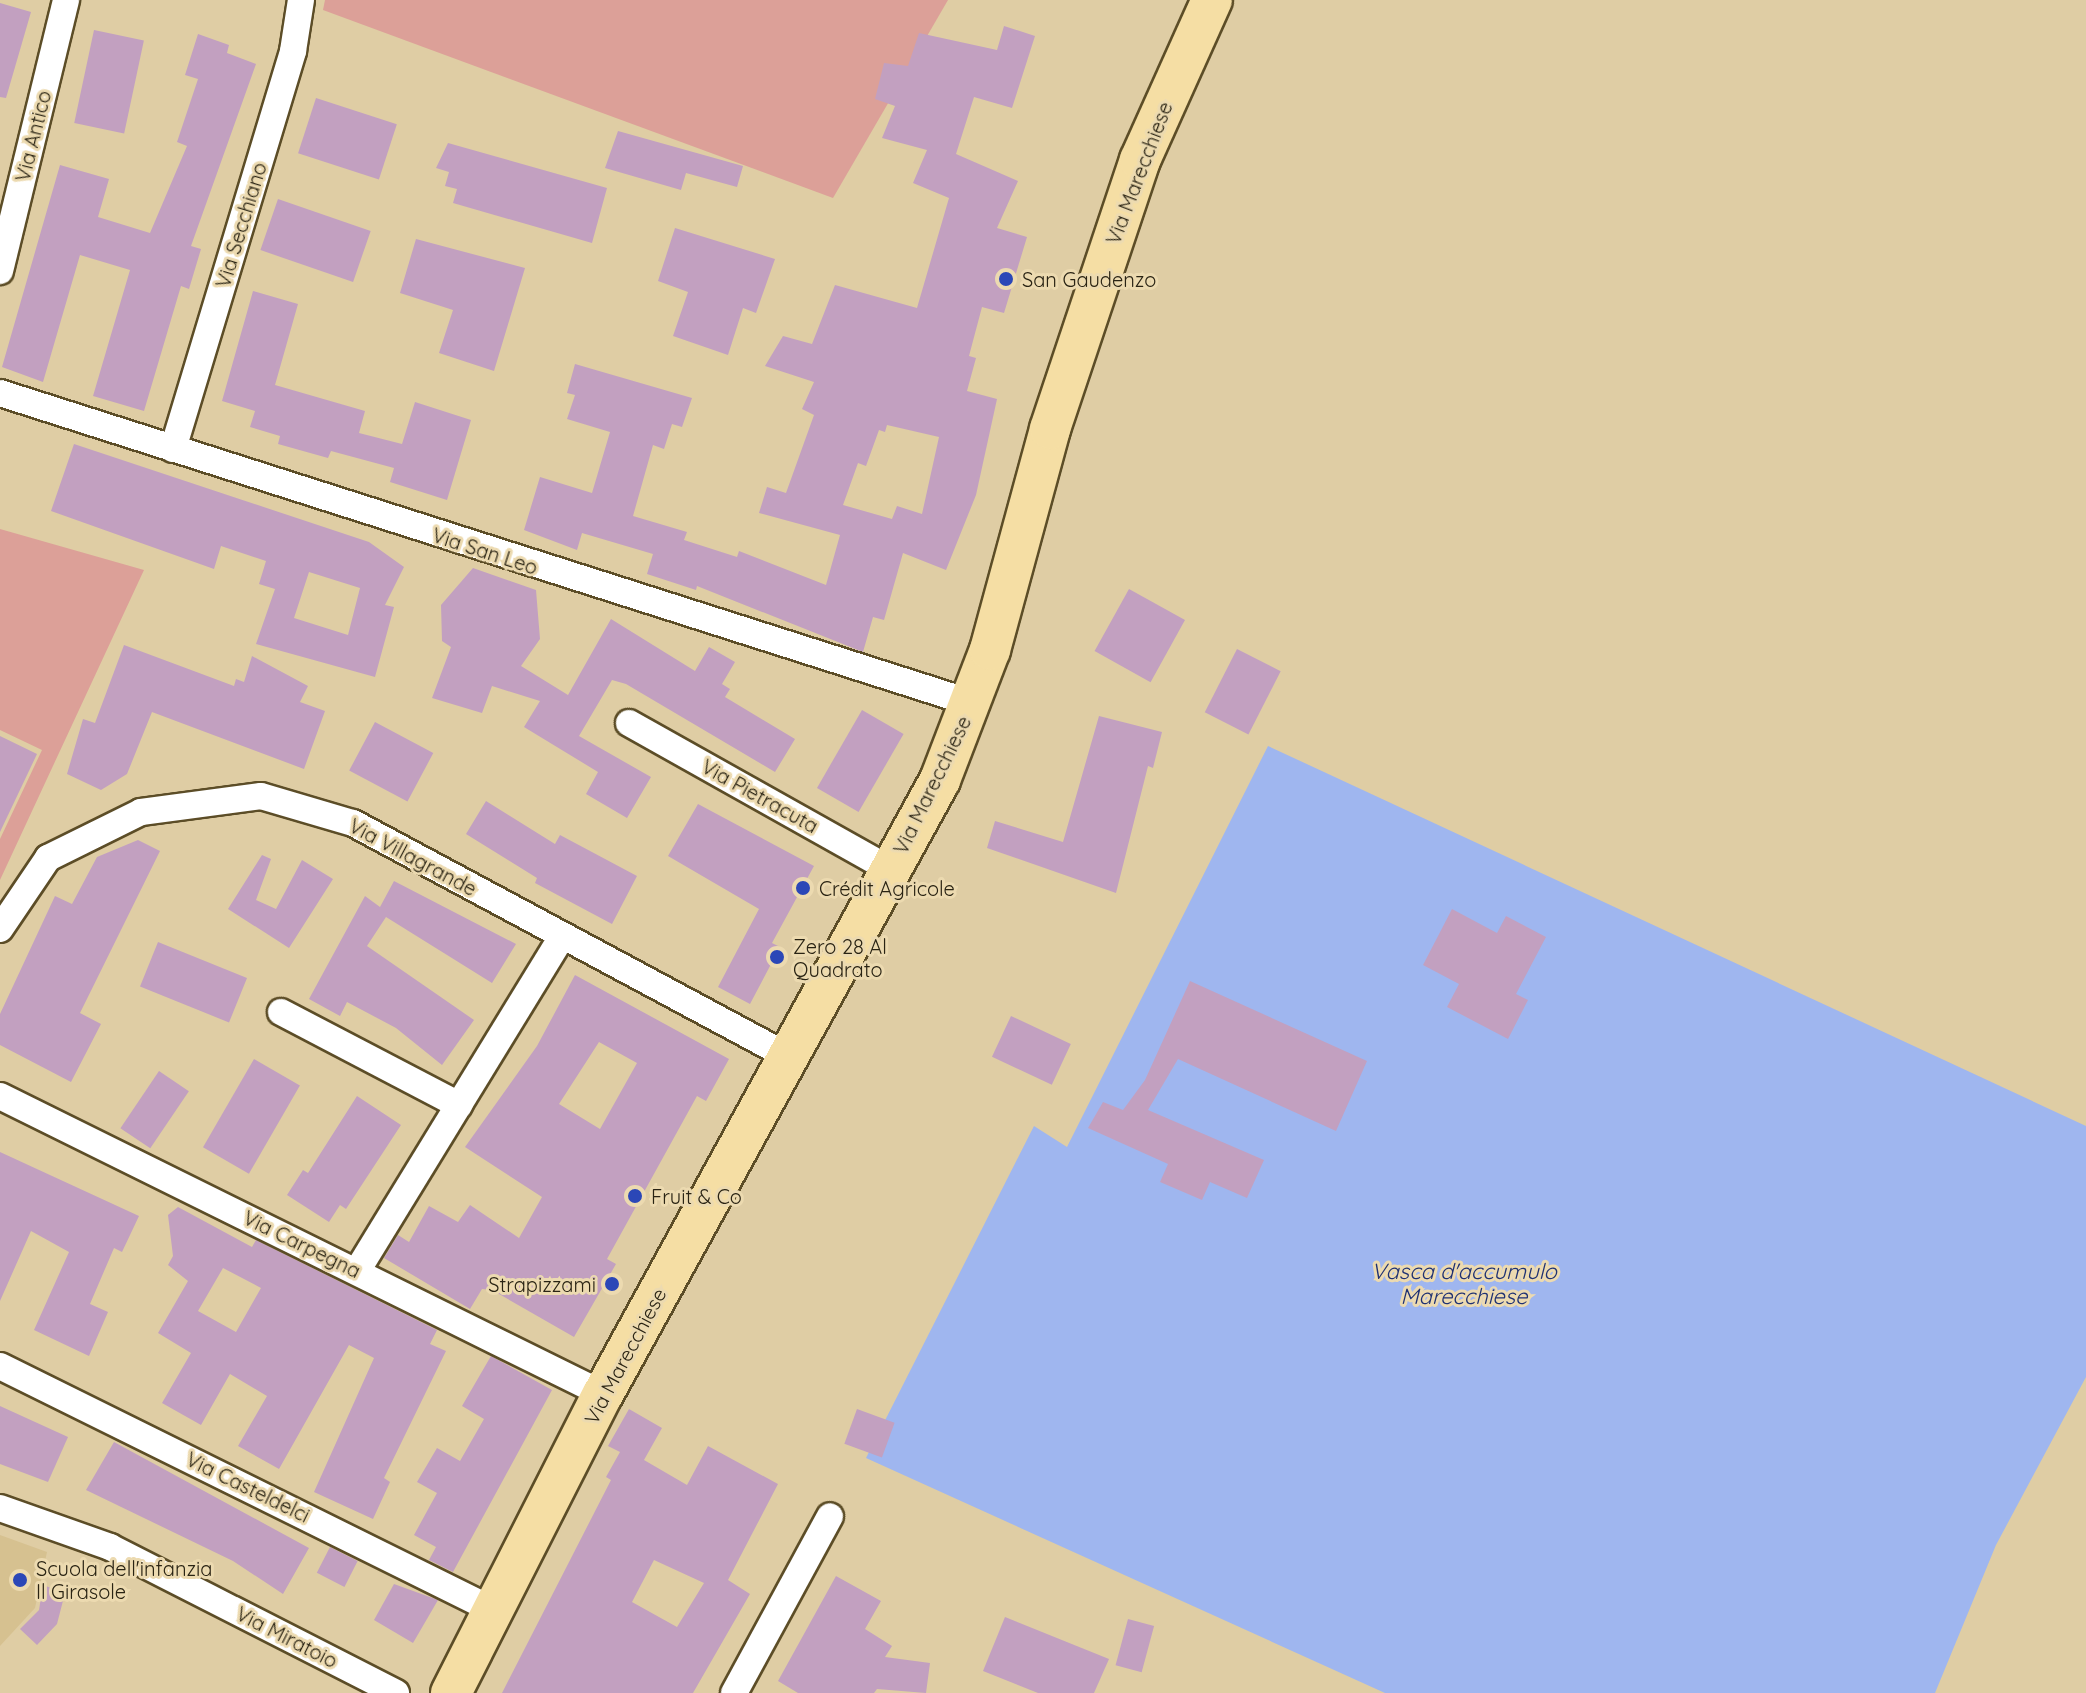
<!DOCTYPE html>
<meta charset="utf-8">
<style>
body{margin:0}
#map{position:relative;width:2086px;height:1693px;overflow:hidden;background:#dfcda4;font-family:Quicksand,sans-serif}
div>[style]{position:absolute}
.built>*{inset:0;background:#d6c190}
.green>*{inset:0;background:#dca098}
.water>*{inset:0;background:#9fb6ef}
.building>*{inset:0;background:#c2a0c0;transform-origin:0 0}
.roads{filter:drop-shadow(2px 0 #5c4d27) drop-shadow(-2px 0 #5c4d27) drop-shadow(0 2px #5c4d27) drop-shadow(0 -2px #5c4d27)}
.minor>*{height:26px;margin:-13px;padding:0 13px;transform-origin:13px;border-radius:13px;background:#fff}
.primary>*{height:40px;margin:-20px;padding:0 20px;transform-origin:20px;border-radius:20px;background:#f5dea4}
.dots>*{width:22px;height:22px;translate:-50% -50%;box-sizing:border-box;border:4px solid #ecdab0;border-radius:50%}
span{translate:-50% -50%;white-space:nowrap;text-align:center;line-height:1.15;-webkit-text-stroke:6px #ecdab0;paint-order:stroke}
.street-label{font-size:20px;color:#292313}
.poi-label{font-size:20px;color:#292313}
.left{translate:0 -50%;text-align:left}
.right{translate:-100% -50%;text-align:right}
.water-label{font-size:22px;color:#1e3173;font-style:italic}
</style>
<div id="map">
<div class="built">
<div style="clip-path:polygon(0 1535px,47px 1552px,35px 1608px,0 1646px)"></div>
</div>
<div class="green">
<div style="clip-path:polygon(325px 0,948px 0,833px 198px,323px 10px)"></div>
<div style="clip-path:polygon(0 529px,144px 570px,0 880px,0 839px,42px 750px,0 730px)"></div>
</div>
<div class="water">
<div style="clip-path:polygon(1268px 746px,2086px 1126px,2086px 1377px,1996px 1545px,1935px 1693px,1385px 1693px,866px 1458px,1034px 1126px,1067px 1147px)"></div>
</div>
<div class="building">
<div style="clip-path:polygon(0 3px,31px 12px,6px 98px,0 97px)"></div>
<div style="clip-path:polygon(evenodd,1004px 26px,1035px 36px,1012px 108px,974px 97px,956px 154px,1018px 181px,997px 228px,1027px 237px,1004px 313px,982px 307px,969px 356px,976px 358px,967px 391px,997px 399px,976px 495px,946px 570px,903px 553px,884px 620px,873px 617px,863px 652px,697px 586px,696px 590px,647px 574px,653px 554px,582px 533px,577px 550px,524px 530px,540px 477px,592px 493px,610px 432px,567px 419px,575px 395px,567px 393px,575px 364px,692px 398px,682px 427px,672px 424px,664px 449px,653px 445px,633px 516px,687px 532px,684px 540px,737px 557px,739px 551px,826px 585px,840px 535px,759px 513px,767px 487px,786px 493px,814px 415px,802px 409px,814px 382px,765px 366px,783px 336px,812px 344px,835px 285px,917px 308px,949px 198px,913px 183px,927px 150px,882px 138px,895px 106px,875px 99px,884px 63px,908px 66px,919px 33px,997px 50px,1004px 26px,887px 425px,939px 437px,922px 514px,897px 506px,892px 519px,843px 505px,858px 463px,866px 466px,879px 430px,885px 432px,887px 425px)"></div>
<div style="left:94px;top:30px;width:51px;height:95px;rotate:12deg"></div>
<div style="clip-path:polygon(198px 34px,229px 45px,227px 53px,256px 64px,191px 246px,201px 249px,189px 289px,181px 286px,144px 411px,93px 396px,130px 270px,80px 255px,43px 382px,2px 367px,60px 165px,109px 179px,98px 217px,150px 233px,187px 146px,177px 142px,198px 79px,185px 75px)"></div>
<div style="left:316px;top:98px;width:85px;height:58px;rotate:18deg"></div>
<div style="clip-path:polygon(618px 131px,743px 166px,737px 187px,686px 173px,681px 190px,605px 168px)"></div>
<div style="clip-path:polygon(448px 143px,607px 188px,592px 243px,453px 203px,457px 189px,445px 186px,449px 172px,436px 168px)"></div>
<div style="left:278px;top:199px;width:98px;height:54px;rotate:19deg"></div>
<div style="clip-path:polygon(675px 228px,775px 259px,756px 313px,743px 308px,728px 355px,673px 336px,688px 292px,658px 281px)"></div>
<div style="clip-path:polygon(416px 239px,525px 268px,494px 371px,439px 353px,453px 310px,400px 293px)"></div>
<div style="clip-path:polygon(253px 291px,298px 304px,275px 385px,365px 411px,359px 433px,402px 444px,415px 402px,471px 420px,447px 500px,390px 482px,394px 468px,331px 451px,328px 458px,278px 444px,280px 436px,250px 427px,255px 411px,222px 401px)"></div>
<div style="clip-path:polygon(evenodd,74px 444px,369px 542px,404px 567px,385px 605px,394px 607px,375px 677px,256px 644px,275px 589px,259px 584px,266px 561px,221px 546px,214px 569px,51px 511px,74px 444px,309px 572px,360px 588px,348px 635px,294px 618px,309px 572px)"></div>
<div style="clip-path:polygon(473px 568px,536px 590px,540px 639px,521px 666px,568px 695px,611px 619px,695px 671px,709px 647px,735px 662px,722px 684px,730px 689px,725px 697px,795px 739px,775px 772px,626px 684px,612px 680px,579px 736px,651px 777px,627px 818px,586px 794px,598px 772px,524px 727px,540px 701px,492px 686px,482px 713px,432px 698px,451px 647px,442px 641px,441px 605px)"></div>
<div style="left:1129px;top:589px;width:64px;height:71px;rotate:29deg"></div>
<div style="clip-path:polygon(124px 645px,234px 686px,236px 679px,244px 682px,252px 656px,308px 686px,300px 702px,325px 711px,304px 769px,152px 712px,127px 774px,101px 790px,67px 774px,83px 719px,95px 723px)"></div>
<div style="left:1237px;top:649px;width:49px;height:71px;rotate:27deg"></div>
<div style="left:862px;top:710px;width:48px;height:90px;rotate:30deg"></div>
<div style="clip-path:polygon(1099px 716px,1162px 732px,1153px 768px,1148px 766px,1116px 893px,987px 848px,995px 821px,1063px 842px)"></div>
<div style="left:375px;top:722px;width:66px;height:55px;rotate:28deg"></div>
<div style="clip-path:polygon(0 736px,37px 754px,0 832px)"></div>
<div style="clip-path:polygon(486px 801px,555px 844px,560px 835px,637px 876px,612px 924px,535px 883px,537px 878px,466px 834px)"></div>
<div style="clip-path:polygon(698px 804px,814px 866px,772px 943px,780px 947px,750px 1004px,718px 987px,759px 909px,668px 856px)"></div>
<div style="clip-path:polygon(138px 840px,160px 851px,80px 1013px,101px 1024px,71px 1082px,0 1045px,0 1014px,55px 896px,72px 904px,97px 857px)"></div>
<div style="clip-path:polygon(262px 855px,271px 859px,256px 900px,276px 909px,302px 860px,333px 879px,289px 948px,228px 909px)"></div>
<div style="clip-path:polygon(394px 881px,516px 944px,492px 983px,386px 917px,367px 946px,474px 1020px,442px 1065px,396px 1028px,347px 1002px,340px 1016px,309px 999px,365px 896px,380px 907px)"></div>
<div style="clip-path:polygon(1452px 909px,1497px 933px,1506px 916px,1546px 937px,1516px 994px,1528px 1000px,1508px 1039px,1447px 1007px,1459px 984px,1423px 965px)"></div>
<div style="left:158px;top:942px;width:96px;height:48px;rotate:22deg"></div>
<div style="clip-path:polygon(evenodd,575px 975px,729px 1059px,706px 1101px,697px 1096px,607px 1259px,616px 1264px,574px 1337px,492px 1290px,482px 1289px,470px 1309px,384px 1258px,398px 1235px,409px 1242px,429px 1206px,458px 1222px,470px 1205px,519px 1238px,542px 1197px,465px 1147px,537px 1046px,575px 975px,599px 1042px,637px 1063px,600px 1129px,559px 1104px,599px 1042px)"></div>
<div style="clip-path:polygon(1190px 981px,1367px 1061px,1336px 1131px,1178px 1059px,1148px 1110px,1264px 1160px,1247px 1198px,1210px 1182px,1202px 1200px,1160px 1182px,1168px 1164px,1088px 1128px,1103px 1102px,1123px 1110px,1145px 1080px)"></div>
<div style="left:1011px;top:1016px;width:66px;height:45px;rotate:25deg"></div>
<div style="left:254px;top:1059px;width:53px;height:102px;rotate:30deg"></div>
<div style="left:159px;top:1071px;width:36px;height:69px;rotate:34deg"></div>
<div style="clip-path:polygon(357px 1096px,401px 1125px,346px 1209px,340px 1205px,329px 1222px,287px 1195px,303px 1170px,308px 1173px)"></div>
<div style="clip-path:polygon(0 1152px,139px 1216px,122px 1252px,114px 1248px,90px 1304px,108px 1312px,89px 1356px,34px 1330px,69px 1252px,31px 1231px,0 1301px)"></div>
<div style="clip-path:polygon(evenodd,178px 1207px,252px 1247px,256px 1240px,437px 1330px,430px 1344px,446px 1351px,384px 1478px,390px 1482px,373px 1519px,314px 1492px,374px 1358px,349px 1345px,279px 1469px,238px 1446px,267px 1396px,230px 1374px,201px 1425px,162px 1403px,191px 1353px,158px 1333px,188px 1281px,168px 1265px,173px 1256px,168px 1215px,178px 1207px,223px 1268px,261px 1288px,236px 1332px,198px 1311px,223px 1268px)"></div>
<div style="clip-path:polygon(491px 1356px,552px 1390px,453px 1572px,429px 1560px,436px 1547px,414px 1535px,437px 1493px,417px 1482px,437px 1448px,460px 1461px,484px 1419px,462px 1406px)"></div>
<div style="clip-path:polygon(0 1406px,68px 1437px,48px 1482px,0 1464px)"></div>
<div style="clip-path:polygon(evenodd,629px 1409px,662px 1428px,644px 1460px,687px 1485px,708px 1446px,778px 1484px,728px 1580px,750px 1594px,693px 1693px,502px 1693px,611px 1480px,606px 1477px,620px 1452px,608px 1446px,629px 1409px,654px 1560px,704px 1583px,677px 1627px,632px 1602px,654px 1560px)"></div>
<div style="left:857px;top:1409px;width:40px;height:37px;rotate:20deg"></div>
<div style="clip-path:polygon(114px 1442px,309px 1548px,283px 1594px,233px 1561px,86px 1490px)"></div>
<div style="left:330px;top:1547px;width:31px;height:29px;rotate:27deg"></div>
<div style="clip-path:polygon(836px 1576px,881px 1601px,865px 1629px,892px 1646px,885px 1657px,930px 1663px,926px 1693px,877px 1689px,874px 1693px,798px 1693px,778px 1681px)"></div>
<div style="clip-path:polygon(394px 1584px,438px 1600px,413px 1643px,374px 1620px)"></div>
<div style="clip-path:polygon(43px 1585px,65px 1593px,57px 1624px,37px 1645px,20px 1629px,39px 1610px)"></div>
<div style="clip-path:polygon(1005px 1617px,1109px 1659px,1094px 1693px,1038px 1693px,983px 1671px)"></div>
<div style="left:1128px;top:1619px;width:27px;height:48px;rotate:15deg"></div>
</div>
<div class="roads">
<div class="minor">
<div style="left:0;top:271px;width:279px;rotate:-76.3deg"></div>
<div style="left:0;top:393px;width:1020px;rotate:17.69deg"></div>
<div style="left:173px;top:449px;width:416px;rotate:-73.2deg"></div>
<div style="left:293px;top:51px;width:52px;rotate:-81.1deg"></div>
<div style="left:629px;top:723px;width:300px;rotate:29.3deg"></div>
<div style="left:0;top:929px;width:86px;rotate:-55.9deg"></div>
<div style="left:48px;top:858px;width:104px;rotate:-26.3deg"></div>
<div style="left:141px;top:812px;width:121px;rotate:-7.6deg"></div>
<div style="left:261px;top:796px;width:96px;rotate:16.4deg"></div>
<div style="left:353px;top:823px;width:495px;rotate:28.2deg"></div>
<div style="left:281px;top:1012px;width:201px;rotate:27.6deg"></div>
<div style="left:0;top:1096px;width:673px;rotate:26.3deg"></div>
<div style="left:357px;top:1271px;width:392px;rotate:-58.5deg"></div>
<div style="left:0;top:1366px;width:552px;rotate:26.33deg"></div>
<div style="left:0;top:1508px;width:117px;rotate:19.5deg"></div>
<div style="left:110px;top:1547px;width:321px;rotate:27deg"></div>
<div style="left:734px;top:1693px;width:201px;rotate:-61.5deg"></div>
</div>
<div class="primary">
<div style="left:451px;top:1693px;width:335px;rotate:-63.1deg"></div>
<div style="left:603px;top:1394px;width:700px;rotate:-61.24deg"></div>
<div style="left:940px;top:780px;width:139px;rotate:-69deg"></div>
<div style="left:990px;top:650px;width:229px;rotate:-74.8deg"></div>
<div style="left:1050px;top:429px;width:284px;rotate:-71.5deg"></div>
<div style="left:1140px;top:160px;width:175px;rotate:-65.8deg"></div>
</div>
</div>
<div class="dots">
<div style="left:1006px;top:279px;background:#2b47b7"></div>
<div style="left:803px;top:888px;background:#2b47b7"></div>
<div style="left:777px;top:957px;background:#2b47b7"></div>
<div style="left:635px;top:1196px;background:#2b47b7"></div>
<div style="left:612px;top:1284px;background:#2b47b7"></div>
<div style="left:20px;top:1580px;background:#2b47b7"></div>
</div>
<div class="street-label">
<span style="left:33px;top:136px;rotate:-76deg">Via Antico</span>
<span style="left:1139px;top:173px;rotate:-69deg">Via Marecchiese</span>
<span style="left:241px;top:225px;rotate:-73deg">Via Secchiano</span>
<span style="left:485px;top:551px;rotate:18deg">Via San Leo</span>
<span style="left:932px;top:785px;rotate:-64deg">Via Marecchiese</span>
<span style="left:760px;top:796px;rotate:29deg">Via Pietracuta</span>
<span style="left:413px;top:857px;rotate:28deg">Via Villagrande</span>
<span style="left:302px;top:1244px;rotate:26deg">Via Carpegna</span>
<span style="left:625px;top:1356px;rotate:-62deg">Via Marecchiese</span>
<span style="left:248px;top:1487px;rotate:26deg">Via Casteldelci</span>
<span style="left:287px;top:1637px;rotate:27deg">Via Miratoio</span>
</div>
<div class="poi-label">
<span class="left" style="left:1022px;top:279px">San Gaudenzo</span>
<span class="left" style="left:819px;top:888px">Crédit Agricole</span>
<span class="left" style="left:793px;top:958px">Zero 28 Al<br>Quadrato</span>
<span class="left" style="left:651px;top:1196px">Fruit &amp; Co</span>
<span class="right" style="left:596px;top:1284px">Strapizzami</span>
<span class="left" style="left:36px;top:1580px">Scuola dell'infanzia<br>Il Girasole</span>
</div>
<div class="water-label">
<span style="left:1464px;top:1284px">Vasca d'accumulo<br>Marecchiese</span>
</div>
</div>
